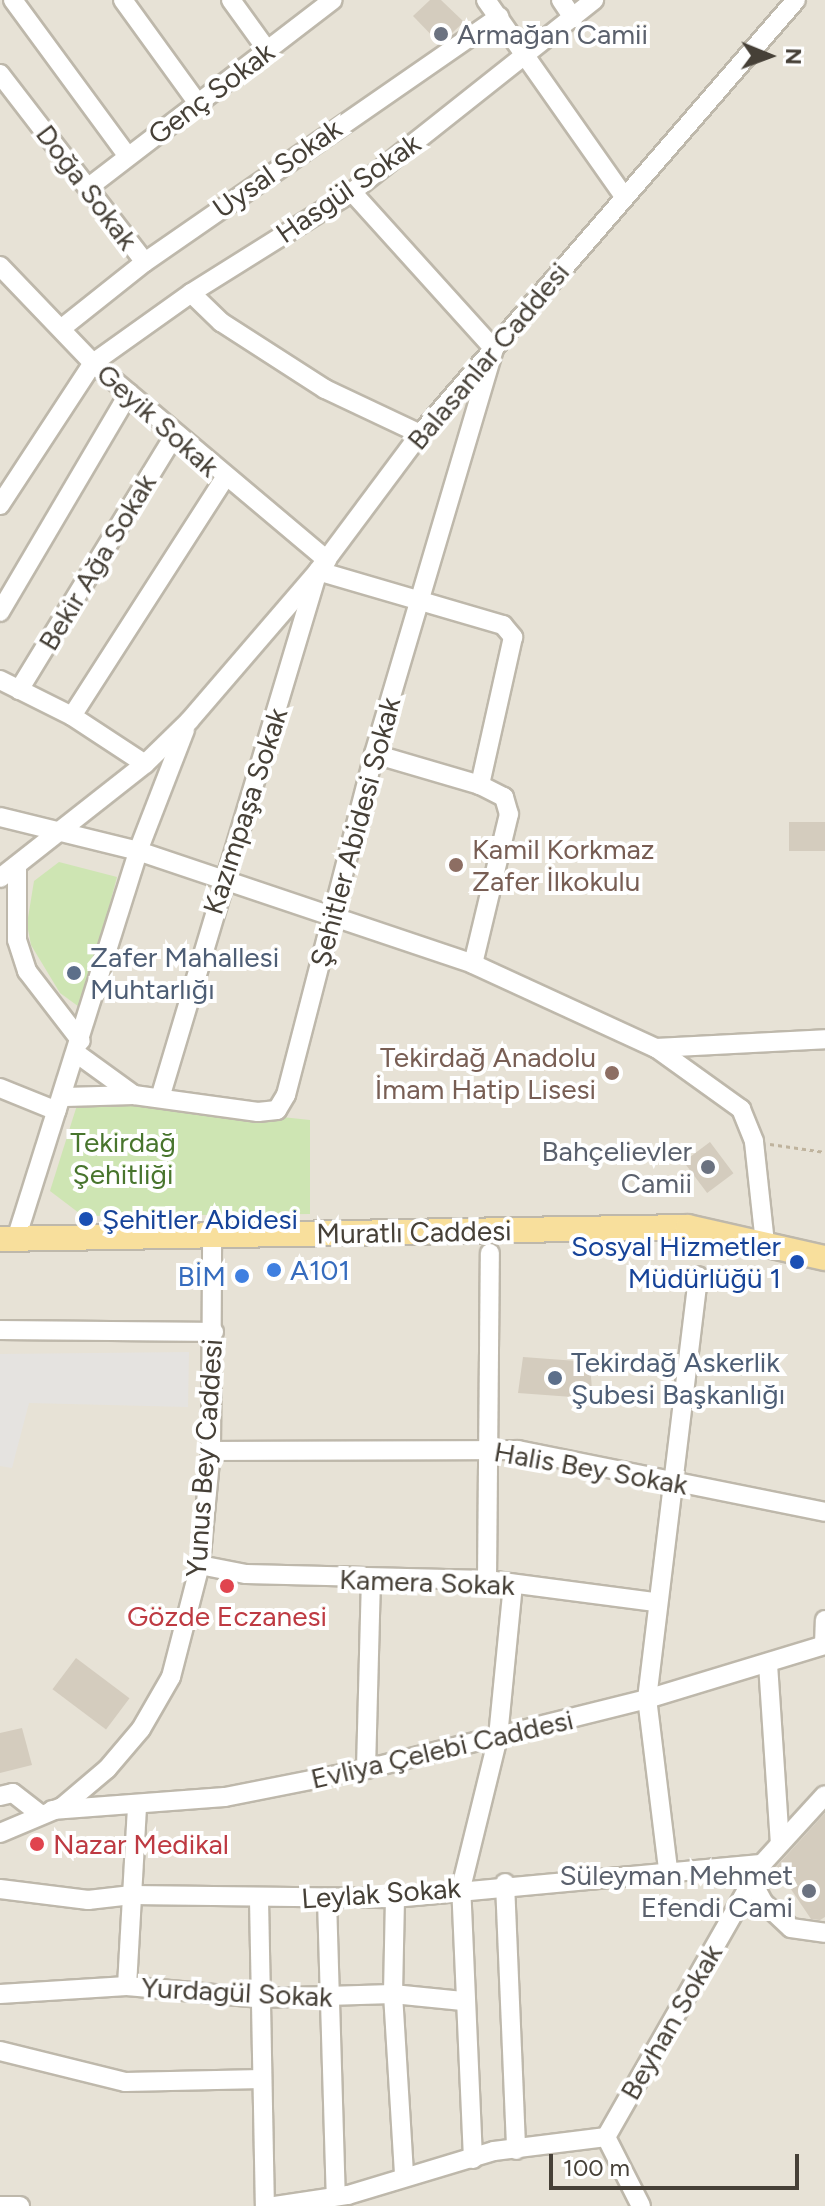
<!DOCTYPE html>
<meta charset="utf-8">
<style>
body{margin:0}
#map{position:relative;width:825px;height:2206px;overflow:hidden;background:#f3f0e8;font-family:Figtree,sans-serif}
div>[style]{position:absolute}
.residential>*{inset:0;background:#e7e2d6;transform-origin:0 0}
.green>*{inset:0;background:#cee5b3}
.parking>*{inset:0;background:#e5e3e0}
.building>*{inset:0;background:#d4ccbe;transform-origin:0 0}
.path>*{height:3px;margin-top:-1.5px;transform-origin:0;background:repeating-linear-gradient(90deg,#bfb39d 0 4px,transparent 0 8px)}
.roads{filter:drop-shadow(2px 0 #beb8ab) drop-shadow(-2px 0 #beb8ab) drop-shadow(0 2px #beb8ab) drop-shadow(0 -2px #beb8ab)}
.minor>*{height:18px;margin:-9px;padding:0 9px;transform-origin:9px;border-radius:9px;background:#fff}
.major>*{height:24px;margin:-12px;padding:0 12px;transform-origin:12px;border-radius:12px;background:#f8df9c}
.dots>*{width:22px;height:22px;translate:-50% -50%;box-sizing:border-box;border:4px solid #fff;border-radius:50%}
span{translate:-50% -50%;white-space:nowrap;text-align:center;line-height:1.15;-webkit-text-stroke:8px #fff;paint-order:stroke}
.worship-label{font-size:28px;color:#5b616d}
.left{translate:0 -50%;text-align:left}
.right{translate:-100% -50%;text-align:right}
.street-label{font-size:28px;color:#464037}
.education-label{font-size:28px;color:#785e54}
.service-label{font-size:28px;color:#4e5e75}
.park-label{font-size:28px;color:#48752d}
.transit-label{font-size:28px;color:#164399}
.shop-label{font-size:28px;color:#366cbe}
.health-label{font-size:28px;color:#be3a42}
.north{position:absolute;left:729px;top:16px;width:80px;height:80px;-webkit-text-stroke:6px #fff;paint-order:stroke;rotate:91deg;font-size:22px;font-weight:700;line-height:32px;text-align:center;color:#464037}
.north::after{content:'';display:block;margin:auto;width:28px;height:36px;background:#464037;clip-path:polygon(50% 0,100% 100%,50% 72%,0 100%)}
.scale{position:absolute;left:549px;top:2154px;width:250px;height:36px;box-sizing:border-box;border:4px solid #464037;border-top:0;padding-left:10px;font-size:24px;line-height:28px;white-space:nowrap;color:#464037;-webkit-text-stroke:6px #fff;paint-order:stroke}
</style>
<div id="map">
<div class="residential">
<div style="left:0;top:0;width:825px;height:2206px"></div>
</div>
<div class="green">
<div style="clip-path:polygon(59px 862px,117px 877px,82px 1009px,60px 993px,31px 945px,27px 924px,34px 881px)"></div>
<div style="clip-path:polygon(111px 1099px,310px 1120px,310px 1214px,83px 1216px,50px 1191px,78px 1102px)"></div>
</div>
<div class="parking">
<div style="clip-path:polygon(189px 1352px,188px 1407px,29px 1403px,12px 1468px,0 1466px,0 1354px)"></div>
</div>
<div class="building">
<div style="clip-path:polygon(430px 0,441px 0,464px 22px,440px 44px,413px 16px)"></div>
<div style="left:825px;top:822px;width:29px;height:36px;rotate:90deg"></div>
<div style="left:710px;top:1142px;width:39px;height:33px;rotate:53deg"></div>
<div style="clip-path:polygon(523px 1357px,590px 1362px,592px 1390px,587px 1390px,586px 1398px,518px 1393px)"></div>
<div style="left:76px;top:1658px;width:67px;height:39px;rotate:37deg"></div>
<div style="clip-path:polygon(22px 1728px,32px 1765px,0 1773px,0 1733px)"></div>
<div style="clip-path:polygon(825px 1813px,825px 1917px,820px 1920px,811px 1919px,776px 1867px)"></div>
</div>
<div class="path">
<div style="left:770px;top:1144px;width:56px;rotate:8.3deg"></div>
</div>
<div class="roads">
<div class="minor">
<div style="left:13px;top:0;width:192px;rotate:53.7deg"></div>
<div style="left:123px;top:0;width:130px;rotate:54.1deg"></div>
<div style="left:231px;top:0;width:62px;rotate:54.2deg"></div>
<div style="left:486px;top:0;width:240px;rotate:54.9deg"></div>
<div style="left:561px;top:0;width:22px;rotate:56deg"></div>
<div style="left:0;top:74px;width:237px;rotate:52.4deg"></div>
<div style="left:89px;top:187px;width:307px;rotate:-37.5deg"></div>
<div style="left:0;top:266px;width:134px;rotate:46.2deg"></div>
<div style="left:93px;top:363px;width:306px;rotate:40.1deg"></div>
<div style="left:191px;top:293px;width:42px;rotate:44deg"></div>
<div style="left:221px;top:322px;width:124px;rotate:32.8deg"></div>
<div style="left:325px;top:389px;width:105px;rotate:25.3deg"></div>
<div style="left:62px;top:328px;width:106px;rotate:-38.5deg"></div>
<div style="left:145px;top:262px;width:431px;rotate:-34.7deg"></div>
<div style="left:0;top:505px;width:170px;rotate:-56.8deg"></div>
<div style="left:93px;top:363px;width:120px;rotate:-35.5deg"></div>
<div style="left:191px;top:293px;width:190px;rotate:-32.1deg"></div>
<div style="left:352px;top:192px;width:309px;rotate:-38.4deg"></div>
<div style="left:0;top:612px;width:254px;rotate:-59.5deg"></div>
<div style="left:0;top:680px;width:80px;rotate:26.6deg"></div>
<div style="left:72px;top:716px;width:87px;rotate:33.3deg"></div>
<div style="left:19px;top:690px;width:300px;rotate:-58.6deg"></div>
<div style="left:72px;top:716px;width:282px;rotate:-57.3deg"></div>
<div style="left:374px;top:754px;width:110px;rotate:16.3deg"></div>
<div style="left:0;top:817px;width:142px;rotate:13.8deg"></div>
<div style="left:138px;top:851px;width:354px;rotate:18.6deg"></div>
<div style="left:473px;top:964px;width:201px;rotate:24.7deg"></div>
<div style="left:656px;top:1048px;width:105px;rotate:35.7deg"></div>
<div style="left:741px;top:1109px;width:35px;rotate:68deg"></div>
<div style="left:754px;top:1142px;width:102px;rotate:83.8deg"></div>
<div style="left:17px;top:865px;width:75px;rotate:90deg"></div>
<div style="left:17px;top:940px;width:33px;rotate:72deg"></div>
<div style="left:27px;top:971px;width:88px;rotate:52.4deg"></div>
<div style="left:0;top:878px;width:184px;rotate:-38.2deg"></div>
<div style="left:145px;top:764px;width:62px;rotate:-44.3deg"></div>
<div style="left:189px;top:721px;width:198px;rotate:-49.3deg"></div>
<div style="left:318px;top:571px;width:171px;rotate:-53.3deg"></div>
<div style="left:420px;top:434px;width:574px;rotate:-49.1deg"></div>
<div style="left:656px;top:1048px;width:169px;rotate:-3deg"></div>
<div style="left:76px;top:1053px;width:72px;rotate:35.9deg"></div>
<div style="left:0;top:1088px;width:61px;rotate:22deg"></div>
<div style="left:65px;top:1097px;width:69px;rotate:-1.7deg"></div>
<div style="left:134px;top:1095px;width:125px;rotate:7.8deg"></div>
<div style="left:258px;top:1112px;width:19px;rotate:-6deg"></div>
<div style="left:277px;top:1110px;width:17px;rotate:-59deg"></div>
<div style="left:286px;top:1095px;width:352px;rotate:-75.5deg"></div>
<div style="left:374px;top:754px;width:422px;rotate:-73.5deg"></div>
<div style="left:494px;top:349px;width:212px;rotate:-132.1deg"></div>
<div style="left:160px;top:1098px;width:550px;rotate:-73.31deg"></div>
<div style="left:318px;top:571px;width:193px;rotate:16.3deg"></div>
<div style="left:503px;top:625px;width:16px;rotate:50deg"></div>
<div style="left:513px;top:637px;width:152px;rotate:102.6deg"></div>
<div style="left:480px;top:785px;width:27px;rotate:27deg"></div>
<div style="left:504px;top:797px;width:18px;rotate:74deg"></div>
<div style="left:509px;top:814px;width:154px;rotate:103.5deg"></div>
<div style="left:16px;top:1239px;width:407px;rotate:-72.5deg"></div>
<div style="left:138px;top:851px;width:130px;rotate:-68.8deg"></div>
<div style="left:0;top:1330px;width:214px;rotate:0.5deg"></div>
<div style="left:211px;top:1451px;width:307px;rotate:-0.2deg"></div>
<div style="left:518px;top:1450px;width:313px;rotate:11.4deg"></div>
<div style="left:200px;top:1565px;width:47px;rotate:11.1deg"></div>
<div style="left:246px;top:1574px;width:241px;rotate:1.4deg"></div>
<div style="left:487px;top:1580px;width:168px;rotate:7.5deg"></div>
<div style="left:487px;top:1580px;width:327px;rotate:-89.5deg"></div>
<div style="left:824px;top:1645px;width:25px;rotate:-88deg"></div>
<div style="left:768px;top:1664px;width:180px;rotate:86.2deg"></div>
<div style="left:366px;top:1769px;width:190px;rotate:-88.5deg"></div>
<div style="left:0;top:1796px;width:13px;rotate:-13deg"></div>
<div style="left:13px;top:1793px;width:34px;rotate:38deg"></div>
<div style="left:52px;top:1810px;width:173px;rotate:-4.3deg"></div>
<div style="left:225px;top:1797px;width:144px;rotate:-11.2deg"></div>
<div style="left:366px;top:1769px;width:290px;rotate:-14deg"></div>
<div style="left:647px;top:1699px;width:186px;rotate:-16.9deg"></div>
<div style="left:0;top:1833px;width:67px;rotate:-22.8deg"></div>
<div style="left:62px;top:1807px;width:59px;rotate:-40.2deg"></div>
<div style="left:107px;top:1769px;width:52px;rotate:-49.6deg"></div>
<div style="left:141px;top:1729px;width:60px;rotate:-60deg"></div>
<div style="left:171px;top:1677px;width:116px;rotate:-75.5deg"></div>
<div style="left:200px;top:1565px;width:115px;rotate:-84.5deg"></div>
<div style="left:211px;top:1451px;width:214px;rotate:-89.7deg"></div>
<div style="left:668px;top:1869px;width:171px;rotate:-97deg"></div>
<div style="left:647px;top:1699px;width:426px;rotate:-83.1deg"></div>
<div style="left:752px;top:1881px;width:24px;rotate:62deg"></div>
<div style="left:763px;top:1902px;width:38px;rotate:43deg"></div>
<div style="left:791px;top:1928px;width:34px;rotate:8deg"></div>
<div style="left:505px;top:1883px;width:267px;rotate:87.6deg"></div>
<div style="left:0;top:1889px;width:89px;rotate:7.1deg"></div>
<div style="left:88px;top:1900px;width:44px;rotate:-6.5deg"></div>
<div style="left:132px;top:1895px;width:263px;rotate:0.7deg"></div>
<div style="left:395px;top:1898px;width:369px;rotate:-5.3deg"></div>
<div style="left:395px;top:1898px;width:96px;rotate:91.2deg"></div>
<div style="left:393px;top:1994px;width:181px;rotate:86.5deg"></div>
<div style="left:259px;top:1899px;width:307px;rotate:88.9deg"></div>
<div style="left:327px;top:1900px;width:296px;rotate:88.3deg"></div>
<div style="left:127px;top:1986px;width:180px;rotate:-86.8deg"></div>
<div style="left:0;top:1994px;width:127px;rotate:-3.6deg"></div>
<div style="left:127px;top:1986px;width:134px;rotate:5.2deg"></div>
<div style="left:260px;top:1998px;width:133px;rotate:-1.7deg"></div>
<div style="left:393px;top:1994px;width:70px;rotate:5.7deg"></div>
<div style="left:0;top:2051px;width:129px;rotate:13.9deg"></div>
<div style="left:125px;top:2082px;width:137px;rotate:-1.3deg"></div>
<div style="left:606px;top:2137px;width:314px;rotate:-60.3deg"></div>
<div style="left:762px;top:1864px;width:93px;rotate:-47.6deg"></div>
<div style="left:606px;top:2137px;width:77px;rotate:63.1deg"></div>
<div style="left:473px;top:2159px;width:271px;rotate:-92.5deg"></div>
<div style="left:461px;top:1888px;width:155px;rotate:-76.2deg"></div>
<div style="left:498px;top:1737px;width:154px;rotate:-84.4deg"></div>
<div style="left:0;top:2206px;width:20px"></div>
<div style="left:275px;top:2206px;width:74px;rotate:-8.6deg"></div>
<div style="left:348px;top:2195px;width:152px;rotate:-16.8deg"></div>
<div style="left:494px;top:2151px;width:113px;rotate:-7.1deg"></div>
</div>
<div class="major">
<div style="left:0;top:1239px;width:688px;rotate:-1deg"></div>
<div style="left:688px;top:1227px;width:140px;rotate:12.8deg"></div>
</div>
</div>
<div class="dots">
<div style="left:441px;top:34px;background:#6b7280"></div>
<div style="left:456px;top:865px;background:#8d6e63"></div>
<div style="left:74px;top:973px;background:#5c6f8a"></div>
<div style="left:612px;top:1073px;background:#8d6e63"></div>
<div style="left:708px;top:1167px;background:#6b7280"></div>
<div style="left:86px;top:1219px;background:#1a4fb4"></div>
<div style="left:797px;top:1262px;background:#1a4fb4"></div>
<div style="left:274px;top:1270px;background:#3f7fe0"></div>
<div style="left:242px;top:1276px;background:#3f7fe0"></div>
<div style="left:555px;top:1378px;background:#5c6f8a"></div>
<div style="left:227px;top:1586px;background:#e0444e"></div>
<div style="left:37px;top:1844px;background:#e0444e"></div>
<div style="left:809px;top:1891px;background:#6b7280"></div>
</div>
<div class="worship-label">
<span class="left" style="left:457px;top:34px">Armağan Camii</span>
<span class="right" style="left:692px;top:1167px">Bahçelievler<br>Camii</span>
<span class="right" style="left:793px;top:1891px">Süleyman Mehmet<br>Efendi Cami</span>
</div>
<div class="street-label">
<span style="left:211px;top:93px;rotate:-37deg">Genç Sokak</span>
<span style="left:277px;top:168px;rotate:-35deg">Uysal Sokak</span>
<span style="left:87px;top:187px;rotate:53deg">Doğa Sokak</span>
<span style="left:348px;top:188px;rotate:-35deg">Hasgül Sokak</span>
<span style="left:488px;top:356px;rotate:-50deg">Balasanlar Caddesi</span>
<span style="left:158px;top:420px;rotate:42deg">Geyik Sokak</span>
<span style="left:97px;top:562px;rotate:-59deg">Bekir Ağa Sokak</span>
<span style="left:245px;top:811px;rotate:-72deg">Kazımpaşa Sokak</span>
<span style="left:355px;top:832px;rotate:-75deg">Şehitler Abidesi Sokak</span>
<span style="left:414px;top:1232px;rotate:-1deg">Muratlı Caddesi</span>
<span style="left:204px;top:1458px;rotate:-86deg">Yunus Bey Caddesi</span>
<span style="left:591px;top:1468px;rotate:10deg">Halis Bey Sokak</span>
<span style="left:427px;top:1582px;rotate:2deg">Kamera Sokak</span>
<span style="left:442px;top:1749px;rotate:-13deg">Evliya Çelebi Caddesi</span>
<span style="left:381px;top:1893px;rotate:-4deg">Leylak Sokak</span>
<span style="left:237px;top:1992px;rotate:3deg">Yurdagül Sokak</span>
<span style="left:671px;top:2022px;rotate:-60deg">Beyhan Sokak</span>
</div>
<div class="education-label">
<span class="left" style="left:472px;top:865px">Kamil Korkmaz<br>Zafer İlkokulu</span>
<span class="right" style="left:596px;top:1073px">Tekirdağ Anadolu<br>İmam Hatip Lisesi</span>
</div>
<div class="service-label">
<span class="left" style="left:90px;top:973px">Zafer Mahallesi<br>Muhtarlığı</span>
<span class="left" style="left:571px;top:1378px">Tekirdağ Askerlik<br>Şubesi Başkanlığı</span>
</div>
<div class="park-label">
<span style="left:123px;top:1158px">Tekirdağ<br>Şehitliği</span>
</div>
<div class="transit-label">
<span class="left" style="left:102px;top:1219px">Şehitler Abidesi</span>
<span class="right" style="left:781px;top:1262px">Sosyal Hizmetler<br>Müdürlüğü 1</span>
</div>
<div class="shop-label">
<span class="left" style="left:290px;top:1270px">A101</span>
<span class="right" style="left:226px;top:1276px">BİM</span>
</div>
<div class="health-label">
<span style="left:227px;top:1616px">Gözde Eczanesi</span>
<span class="left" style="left:53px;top:1844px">Nazar Medikal</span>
</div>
<div class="north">N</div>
<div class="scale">100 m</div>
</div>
